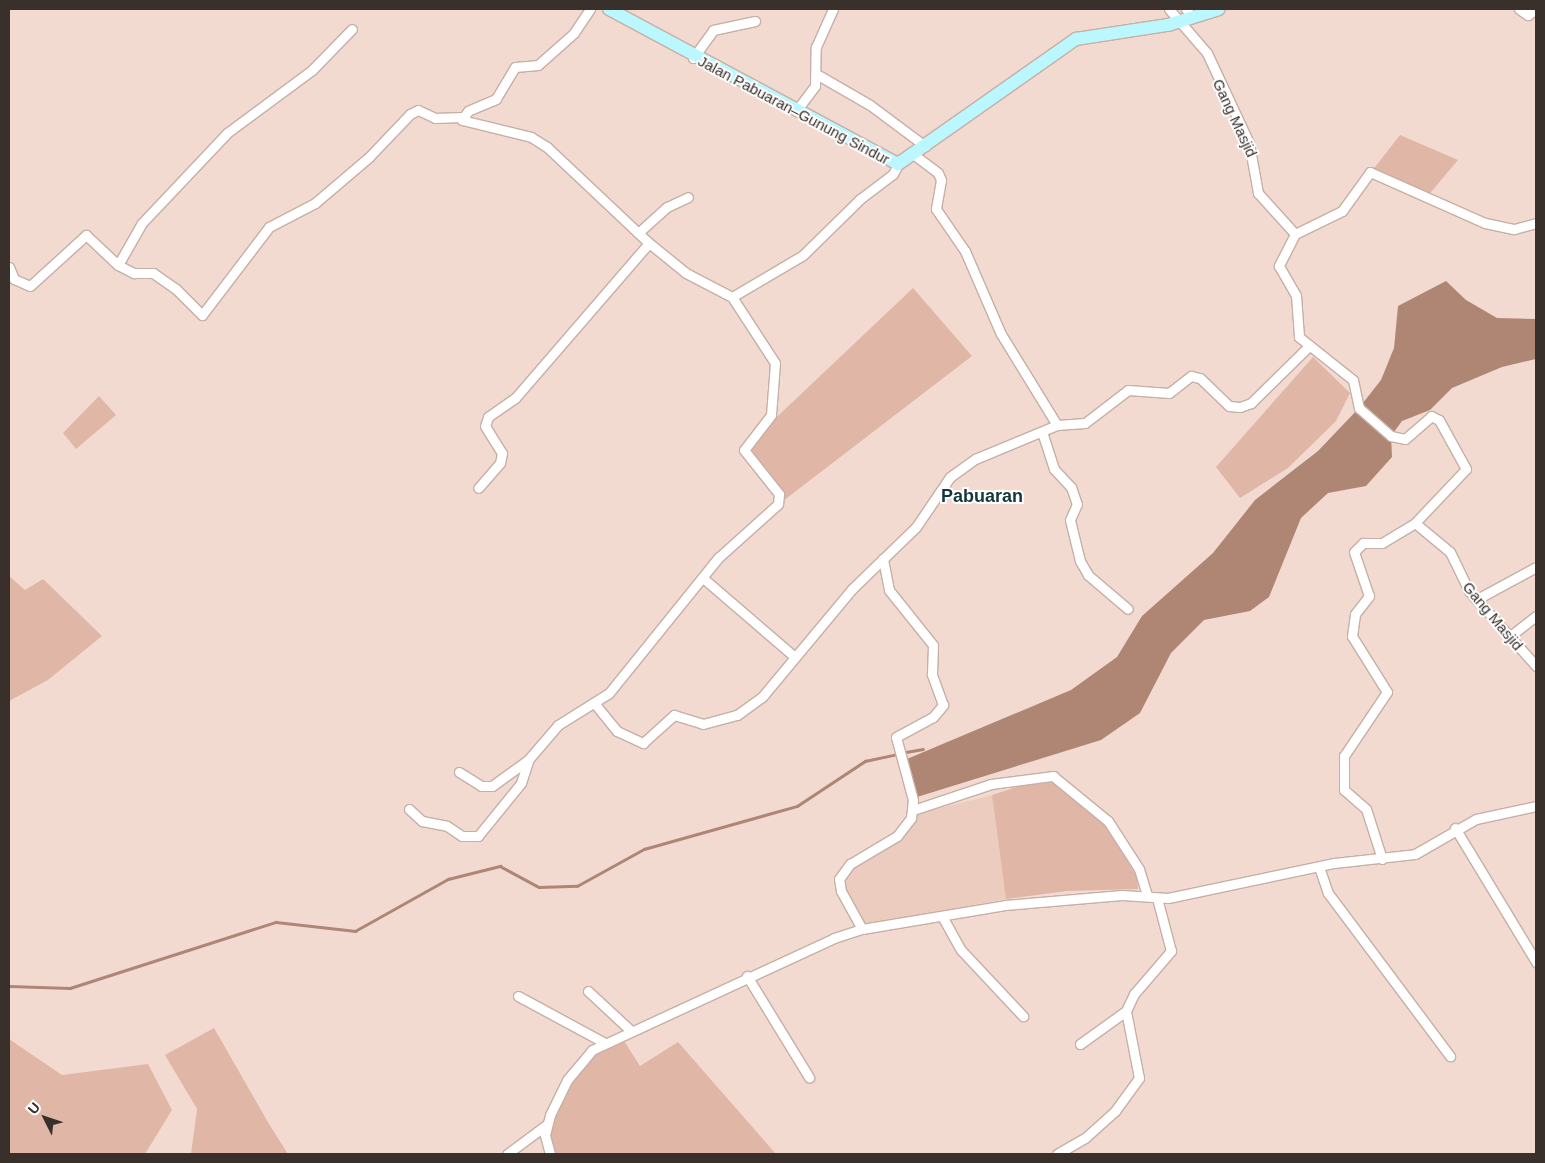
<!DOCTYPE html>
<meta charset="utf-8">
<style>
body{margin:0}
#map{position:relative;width:1545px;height:1163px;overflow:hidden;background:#f3dad1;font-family:Arial,sans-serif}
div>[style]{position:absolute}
.built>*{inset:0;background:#ebccbf}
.green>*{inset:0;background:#e0b6a6}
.water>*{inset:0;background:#af8574}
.stream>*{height:2.5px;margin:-1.25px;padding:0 1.25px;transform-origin:1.25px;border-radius:1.25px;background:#af8574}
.roads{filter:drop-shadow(1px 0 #c6afa5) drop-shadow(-1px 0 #c6afa5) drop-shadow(0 1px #c6afa5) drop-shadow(0 -1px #c6afa5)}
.street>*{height:9px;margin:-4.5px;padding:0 4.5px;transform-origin:4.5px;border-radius:4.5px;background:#fff}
.secondary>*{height:12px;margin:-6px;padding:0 6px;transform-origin:6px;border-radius:6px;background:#bbf7ff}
span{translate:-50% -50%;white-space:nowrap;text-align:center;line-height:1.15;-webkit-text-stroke:4px #fff;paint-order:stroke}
.street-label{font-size:15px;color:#39302c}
.quarter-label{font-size:18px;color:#15373c;font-weight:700}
.frame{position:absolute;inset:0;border:10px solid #39302c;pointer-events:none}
.north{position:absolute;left:20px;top:1093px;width:50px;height:50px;-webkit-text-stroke:4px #fff;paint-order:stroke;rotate:311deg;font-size:14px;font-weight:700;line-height:20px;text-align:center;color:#39302c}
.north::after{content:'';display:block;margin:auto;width:18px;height:22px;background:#39302c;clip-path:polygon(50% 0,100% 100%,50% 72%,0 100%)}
</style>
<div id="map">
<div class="built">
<div style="clip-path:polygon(992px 795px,1006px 899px,865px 925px,844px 885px,849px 870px,901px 837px,917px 814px)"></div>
</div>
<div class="green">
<div style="clip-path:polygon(1400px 135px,1458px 160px,1426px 198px,1372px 171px)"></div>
<div style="clip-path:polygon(913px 288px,972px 356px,783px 501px,741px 451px)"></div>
<div style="clip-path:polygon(1313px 357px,1350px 393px,1336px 421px,1288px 468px,1240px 498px,1216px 467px)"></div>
<div style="clip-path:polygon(99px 396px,116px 415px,76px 449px,63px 433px)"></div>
<div style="clip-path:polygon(9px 576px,25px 590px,43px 579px,102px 636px,48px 680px,9px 701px)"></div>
<div style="clip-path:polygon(1052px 780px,1080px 798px,1109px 831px,1137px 877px,1138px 889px,1067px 891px,1006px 899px,992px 795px,1032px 782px)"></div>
<div style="clip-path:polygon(214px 1028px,269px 1124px,288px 1154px,191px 1154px,197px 1109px,165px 1055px)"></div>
<div style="clip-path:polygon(619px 1033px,640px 1066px,678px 1042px,776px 1154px,553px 1154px,548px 1126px,584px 1054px)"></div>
<div style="clip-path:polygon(9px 1039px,62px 1075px,148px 1064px,172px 1110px,145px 1154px,9px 1154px)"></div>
</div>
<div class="water">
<div style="clip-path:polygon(1446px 281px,1466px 300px,1497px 318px,1536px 319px,1536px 359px,1502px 367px,1452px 388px,1430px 410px,1402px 421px,1391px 436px,1392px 457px,1366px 486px,1328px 493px,1301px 518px,1269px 597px,1250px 611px,1204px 620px,1171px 653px,1140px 713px,1101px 740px,917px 797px,907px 759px,1071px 690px,1117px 657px,1142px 616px,1213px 553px,1255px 500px,1318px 451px,1359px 408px,1381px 380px,1394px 348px,1398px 306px)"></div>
</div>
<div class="stream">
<div style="left:906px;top:752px;width:17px;rotate:-10deg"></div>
<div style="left:9px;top:986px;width:61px;rotate:1.9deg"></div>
<div style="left:70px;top:988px;width:216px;rotate:-17.8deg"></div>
<div style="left:276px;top:922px;width:80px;rotate:6.5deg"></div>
<div style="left:355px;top:931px;width:107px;rotate:-29.2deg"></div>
<div style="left:448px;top:879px;width:54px;rotate:-14deg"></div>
<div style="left:500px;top:866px;width:44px;rotate:28.3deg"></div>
<div style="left:539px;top:887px;width:38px;rotate:-2deg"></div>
<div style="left:577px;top:886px;width:77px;rotate:-28.9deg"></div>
<div style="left:644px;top:849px;width:159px;rotate:-15.7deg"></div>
<div style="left:797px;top:806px;width:82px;rotate:-33.5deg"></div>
<div style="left:865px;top:761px;width:30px;rotate:-12deg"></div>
</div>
<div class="roads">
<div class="street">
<div style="left:590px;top:9px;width:29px;rotate:124deg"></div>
<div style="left:574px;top:33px;width:48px;rotate:138.4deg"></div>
<div style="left:538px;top:65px;width:23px;rotate:175deg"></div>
<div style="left:515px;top:67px;width:37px;rotate:121deg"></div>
<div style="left:496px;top:99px;width:30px;rotate:157deg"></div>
<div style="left:468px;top:111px;width:11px;rotate:124deg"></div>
<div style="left:462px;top:120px;width:71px;rotate:13.8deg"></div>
<div style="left:531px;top:137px;width:19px;rotate:32deg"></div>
<div style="left:547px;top:147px;width:140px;rotate:43.3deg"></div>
<div style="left:1169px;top:9px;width:58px;rotate:49.2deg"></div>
<div style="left:1207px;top:53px;width:99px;rotate:65deg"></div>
<div style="left:1249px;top:143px;width:51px;rotate:79.8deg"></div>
<div style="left:1258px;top:193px;width:55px;rotate:47.9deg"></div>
<div style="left:1295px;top:234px;width:36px;rotate:117deg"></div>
<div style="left:1279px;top:266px;width:34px;rotate:60deg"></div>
<div style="left:1296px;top:295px;width:42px;rotate:85.9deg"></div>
<div style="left:1299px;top:337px;width:69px;rotate:38.5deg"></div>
<div style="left:1353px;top:380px;width:29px;rotate:78deg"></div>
<div style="left:1359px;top:408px;width:43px;rotate:41.2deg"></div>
<div style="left:1391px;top:436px;width:14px;rotate:12deg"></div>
<div style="left:1405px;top:439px;width:35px;rotate:-41deg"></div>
<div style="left:1431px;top:416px;width:9px;rotate:27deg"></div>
<div style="left:1439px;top:420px;width:56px;rotate:61.1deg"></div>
<div style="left:1466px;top:469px;width:74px;rotate:133.4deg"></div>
<div style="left:1415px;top:523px;width:45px;rotate:39.6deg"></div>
<div style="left:1450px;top:552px;width:43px;rotate:64deg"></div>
<div style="left:1469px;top:591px;width:101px;rotate:48.2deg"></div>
<div style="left:1186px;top:9px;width:11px;rotate:52deg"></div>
<div style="left:1519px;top:9px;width:11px;rotate:34deg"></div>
<div style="left:1528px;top:15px;width:10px;rotate:-37deg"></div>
<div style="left:693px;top:58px;width:34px;rotate:-54deg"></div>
<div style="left:713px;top:30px;width:43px;rotate:-12.1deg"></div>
<div style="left:818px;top:75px;width:60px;rotate:30deg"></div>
<div style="left:870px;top:105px;width:69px;rotate:36.7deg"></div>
<div style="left:796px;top:111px;width:31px;rotate:-53deg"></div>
<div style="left:815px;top:86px;width:39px;rotate:-89deg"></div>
<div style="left:816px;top:47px;width:42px;rotate:-65.9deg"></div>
<div style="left:913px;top:154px;width:31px;rotate:37deg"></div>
<div style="left:938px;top:173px;width:8px;rotate:67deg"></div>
<div style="left:941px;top:180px;width:29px;rotate:100deg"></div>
<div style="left:936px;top:209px;width:51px;rotate:55.4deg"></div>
<div style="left:965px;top:251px;width:90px;rotate:66.6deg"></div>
<div style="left:1001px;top:334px;width:107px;rotate:58.4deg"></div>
<div style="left:638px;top:233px;width:39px;rotate:-42deg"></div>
<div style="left:667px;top:207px;width:23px;rotate:-25deg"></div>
<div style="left:1295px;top:234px;width:52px;rotate:-26.1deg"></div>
<div style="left:1342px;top:211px;width:48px;rotate:-54.3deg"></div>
<div style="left:1370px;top:172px;width:126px;rotate:23.9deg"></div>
<div style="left:1485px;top:223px;width:30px;rotate:12deg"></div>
<div style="left:1514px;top:229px;width:23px;rotate:-15deg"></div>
<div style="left:118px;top:265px;width:48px;rotate:-60.3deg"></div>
<div style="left:142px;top:223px;width:124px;rotate:-46.6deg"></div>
<div style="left:227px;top:133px;width:106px;rotate:-36.5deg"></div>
<div style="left:312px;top:70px;width:57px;rotate:-45.7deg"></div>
<div style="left:9px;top:267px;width:13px;rotate:67deg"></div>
<div style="left:14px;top:279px;width:17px;rotate:24deg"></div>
<div style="left:30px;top:286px;width:76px;rotate:-42.3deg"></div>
<div style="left:86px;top:235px;width:44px;rotate:43.2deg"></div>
<div style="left:118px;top:265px;width:18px;rotate:27deg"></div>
<div style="left:134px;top:273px;width:19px"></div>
<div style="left:153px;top:273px;width:28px;rotate:35deg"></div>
<div style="left:176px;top:289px;width:37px;rotate:45deg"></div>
<div style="left:202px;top:315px;width:111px;rotate:-52.7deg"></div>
<div style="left:269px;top:227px;width:52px;rotate:-27.6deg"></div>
<div style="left:315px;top:203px;width:71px;rotate:-40.4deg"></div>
<div style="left:369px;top:157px;width:59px;rotate:-46.4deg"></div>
<div style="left:410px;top:114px;width:9px;rotate:-27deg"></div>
<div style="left:418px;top:110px;width:19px;rotate:25deg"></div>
<div style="left:435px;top:118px;width:27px;rotate:-2deg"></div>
<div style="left:732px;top:297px;width:82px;rotate:-30.6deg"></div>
<div style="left:803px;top:255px;width:80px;rotate:-44.5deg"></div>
<div style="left:860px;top:199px;width:41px;rotate:-37.1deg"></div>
<div style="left:893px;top:174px;width:11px;rotate:-63deg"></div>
<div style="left:1043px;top:435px;width:36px;rotate:72deg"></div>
<div style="left:1054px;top:469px;width:25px;rotate:47deg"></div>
<div style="left:1071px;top:487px;width:18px;rotate:71deg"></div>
<div style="left:1077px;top:504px;width:17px;rotate:114deg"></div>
<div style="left:1070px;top:520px;width:42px;rotate:76.3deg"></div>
<div style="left:1080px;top:561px;width:16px;rotate:60deg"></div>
<div style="left:1088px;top:575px;width:52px;rotate:40.4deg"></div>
<div style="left:703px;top:578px;width:121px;rotate:40.7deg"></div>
<div style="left:1479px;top:598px;width:65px;rotate:-28.5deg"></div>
<div style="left:1509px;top:637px;width:34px;rotate:-38deg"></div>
<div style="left:595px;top:704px;width:35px;rotate:51deg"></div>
<div style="left:617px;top:731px;width:29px;rotate:25deg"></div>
<div style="left:643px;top:743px;width:42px;rotate:-42.1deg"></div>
<div style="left:674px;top:715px;width:30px;rotate:17deg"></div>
<div style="left:703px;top:724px;width:35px;rotate:-15deg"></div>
<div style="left:737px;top:715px;width:31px;rotate:-36deg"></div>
<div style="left:762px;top:697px;width:141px;rotate:-50.2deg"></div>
<div style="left:852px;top:589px;width:43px;rotate:-44.1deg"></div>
<div style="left:459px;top:772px;width:26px;rotate:32deg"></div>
<div style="left:481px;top:786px;width:11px"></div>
<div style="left:492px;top:786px;width:44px;rotate:-35.8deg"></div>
<div style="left:528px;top:760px;width:46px;rotate:-49.4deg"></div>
<div style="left:558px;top:725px;width:60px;rotate:-32.1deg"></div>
<div style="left:609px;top:693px;width:174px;rotate:-51.1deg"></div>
<div style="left:718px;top:558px;width:81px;rotate:-42deg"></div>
<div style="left:778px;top:504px;width:10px;rotate:-84deg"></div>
<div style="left:779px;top:494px;width:56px;rotate:-128.5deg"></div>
<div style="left:744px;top:450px;width:44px;rotate:-52.4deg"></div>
<div style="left:771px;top:415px;width:52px;rotate:-85.6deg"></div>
<div style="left:775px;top:363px;width:79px;rotate:-123.1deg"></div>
<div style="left:732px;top:297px;width:52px;rotate:-152.4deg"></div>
<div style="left:686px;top:273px;width:48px;rotate:-141deg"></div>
<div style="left:649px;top:243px;width:205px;rotate:130.8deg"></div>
<div style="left:515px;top:398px;width:33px;rotate:145deg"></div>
<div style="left:488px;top:417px;width:9px;rotate:108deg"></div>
<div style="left:485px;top:426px;width:32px;rotate:58deg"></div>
<div style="left:502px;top:453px;width:10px;rotate:101deg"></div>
<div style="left:500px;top:463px;width:33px;rotate:131deg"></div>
<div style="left:409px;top:809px;width:18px;rotate:43deg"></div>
<div style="left:422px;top:821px;width:25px;rotate:11deg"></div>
<div style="left:447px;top:826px;width:18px;rotate:34deg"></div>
<div style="left:462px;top:836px;width:16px"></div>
<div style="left:478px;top:836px;width:68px;rotate:-50.9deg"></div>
<div style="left:521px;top:783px;width:23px;rotate:-72deg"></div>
<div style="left:913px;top:810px;width:82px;rotate:-18.4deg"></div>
<div style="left:991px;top:784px;width:63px;rotate:-7.4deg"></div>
<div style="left:1053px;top:776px;width:71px;rotate:39.3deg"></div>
<div style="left:1108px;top:821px;width:57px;rotate:57.1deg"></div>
<div style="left:1139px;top:869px;width:28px;rotate:73deg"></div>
<div style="left:1455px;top:828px;width:157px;rotate:58.8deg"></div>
<div style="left:1382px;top:859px;width:52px;rotate:-107.7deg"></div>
<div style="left:1366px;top:809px;width:29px;rotate:-139deg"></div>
<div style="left:1344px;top:790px;width:34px;rotate:-90deg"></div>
<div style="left:1344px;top:756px;width:77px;rotate:-56.1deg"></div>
<div style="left:1387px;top:692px;width:66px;rotate:-122deg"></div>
<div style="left:1352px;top:636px;width:22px;rotate:-82deg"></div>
<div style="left:1355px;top:614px;width:23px;rotate:-52deg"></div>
<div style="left:1369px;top:596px;width:46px;rotate:-108.8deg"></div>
<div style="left:1354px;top:552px;width:13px;rotate:-45deg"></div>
<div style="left:1363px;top:543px;width:19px"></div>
<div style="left:1382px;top:543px;width:39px;rotate:-31deg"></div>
<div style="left:1319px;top:867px;width:28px;rotate:71deg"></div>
<div style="left:1328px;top:893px;width:204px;rotate:53.2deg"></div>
<div style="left:942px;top:916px;width:39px;rotate:61deg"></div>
<div style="left:961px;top:950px;width:91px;rotate:46.8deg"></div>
<div style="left:862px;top:929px;width:43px;rotate:-118.9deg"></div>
<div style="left:841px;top:891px;width:12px;rotate:-99deg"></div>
<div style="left:839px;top:879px;width:19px;rotate:-54deg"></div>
<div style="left:850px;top:864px;width:55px;rotate:-30.8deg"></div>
<div style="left:897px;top:836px;width:23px;rotate:-52deg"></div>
<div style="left:911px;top:818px;width:18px;rotate:-84deg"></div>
<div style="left:913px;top:800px;width:65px;rotate:-105.1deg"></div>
<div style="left:896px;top:737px;width:42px;rotate:-28.4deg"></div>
<div style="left:933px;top:717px;width:16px;rotate:-50deg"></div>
<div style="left:943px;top:705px;width:33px;rotate:-110deg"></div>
<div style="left:932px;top:674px;width:29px;rotate:-88deg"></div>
<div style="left:933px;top:645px;width:70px;rotate:-128.7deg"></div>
<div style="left:889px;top:590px;width:32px;rotate:-101deg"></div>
<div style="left:883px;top:559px;width:46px;rotate:-44.1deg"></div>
<div style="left:916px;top:527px;width:60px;rotate:-55.8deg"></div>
<div style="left:950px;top:477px;width:31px;rotate:-36deg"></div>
<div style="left:975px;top:459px;width:89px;rotate:-22.5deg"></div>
<div style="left:1057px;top:425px;width:28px;rotate:-4deg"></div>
<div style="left:1085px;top:423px;width:54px;rotate:-37.5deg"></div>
<div style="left:1128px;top:390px;width:41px;rotate:4.2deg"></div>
<div style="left:1169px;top:393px;width:28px;rotate:-38deg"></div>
<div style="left:1191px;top:376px;width:9px;rotate:13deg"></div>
<div style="left:1200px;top:378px;width:40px;rotate:44deg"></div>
<div style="left:1229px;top:406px;width:11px;rotate:5deg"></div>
<div style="left:1240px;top:407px;width:12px;rotate:-20deg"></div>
<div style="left:1251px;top:403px;width:80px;rotate:-44.5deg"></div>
<div style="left:747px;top:976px;width:119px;rotate:58.5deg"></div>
<div style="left:588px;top:991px;width:59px;rotate:42.9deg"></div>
<div style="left:518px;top:996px;width:97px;rotate:28.4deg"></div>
<div style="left:1080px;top:1044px;width:57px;rotate:-35.7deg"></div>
<div style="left:1126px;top:1011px;width:19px;rotate:-65deg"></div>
<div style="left:1134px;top:994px;width:57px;rotate:-49.3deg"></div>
<div style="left:1171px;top:951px;width:55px;rotate:-104.8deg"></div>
<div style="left:507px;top:1154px;width:49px;rotate:-36.6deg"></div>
<div style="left:550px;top:1154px;width:20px;rotate:-105deg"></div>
<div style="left:545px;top:1135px;width:21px;rotate:-76deg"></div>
<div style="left:550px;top:1115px;width:39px;rotate:-64deg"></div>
<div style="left:567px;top:1080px;width:39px;rotate:-50deg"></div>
<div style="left:592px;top:1050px;width:267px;rotate:-24.8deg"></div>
<div style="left:834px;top:938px;width:29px;rotate:-18deg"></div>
<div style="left:862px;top:929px;width:145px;rotate:-9.5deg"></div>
<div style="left:1005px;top:905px;width:117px;rotate:-4.9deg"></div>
<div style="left:1122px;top:895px;width:46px;rotate:3.7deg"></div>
<div style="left:1168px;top:898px;width:170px;rotate:-11.9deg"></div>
<div style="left:1334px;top:863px;width:81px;rotate:-6.3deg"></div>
<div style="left:1415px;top:854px;width:70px;rotate:-29.8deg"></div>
<div style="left:1476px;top:819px;width:61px;rotate:-12.2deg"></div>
<div style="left:1057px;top:1154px;width:32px;rotate:-30deg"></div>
<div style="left:1085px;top:1138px;width:40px;rotate:-42deg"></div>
<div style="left:1115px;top:1111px;width:41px;rotate:-54deg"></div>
<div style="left:1139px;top:1078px;width:68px;rotate:-101deg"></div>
</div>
<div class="secondary">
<div style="left:609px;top:9px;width:328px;rotate:28.2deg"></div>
<div style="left:898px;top:164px;width:218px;rotate:-35.1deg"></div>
<div style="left:1076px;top:39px;width:93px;rotate:-8.7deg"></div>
<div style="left:1168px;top:25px;width:53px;rotate:-17.4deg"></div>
</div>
</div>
<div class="street-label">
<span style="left:794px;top:110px;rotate:28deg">Jalan Pabuaran–Gunung Sindur</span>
<span style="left:1235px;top:118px;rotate:65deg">Gang Masjid</span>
<span style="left:1493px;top:616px;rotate:50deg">Gang Masjid</span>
</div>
<div class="quarter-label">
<span style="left:982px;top:496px">Pabuaran</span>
</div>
<div class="frame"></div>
<div class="north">U</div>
</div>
